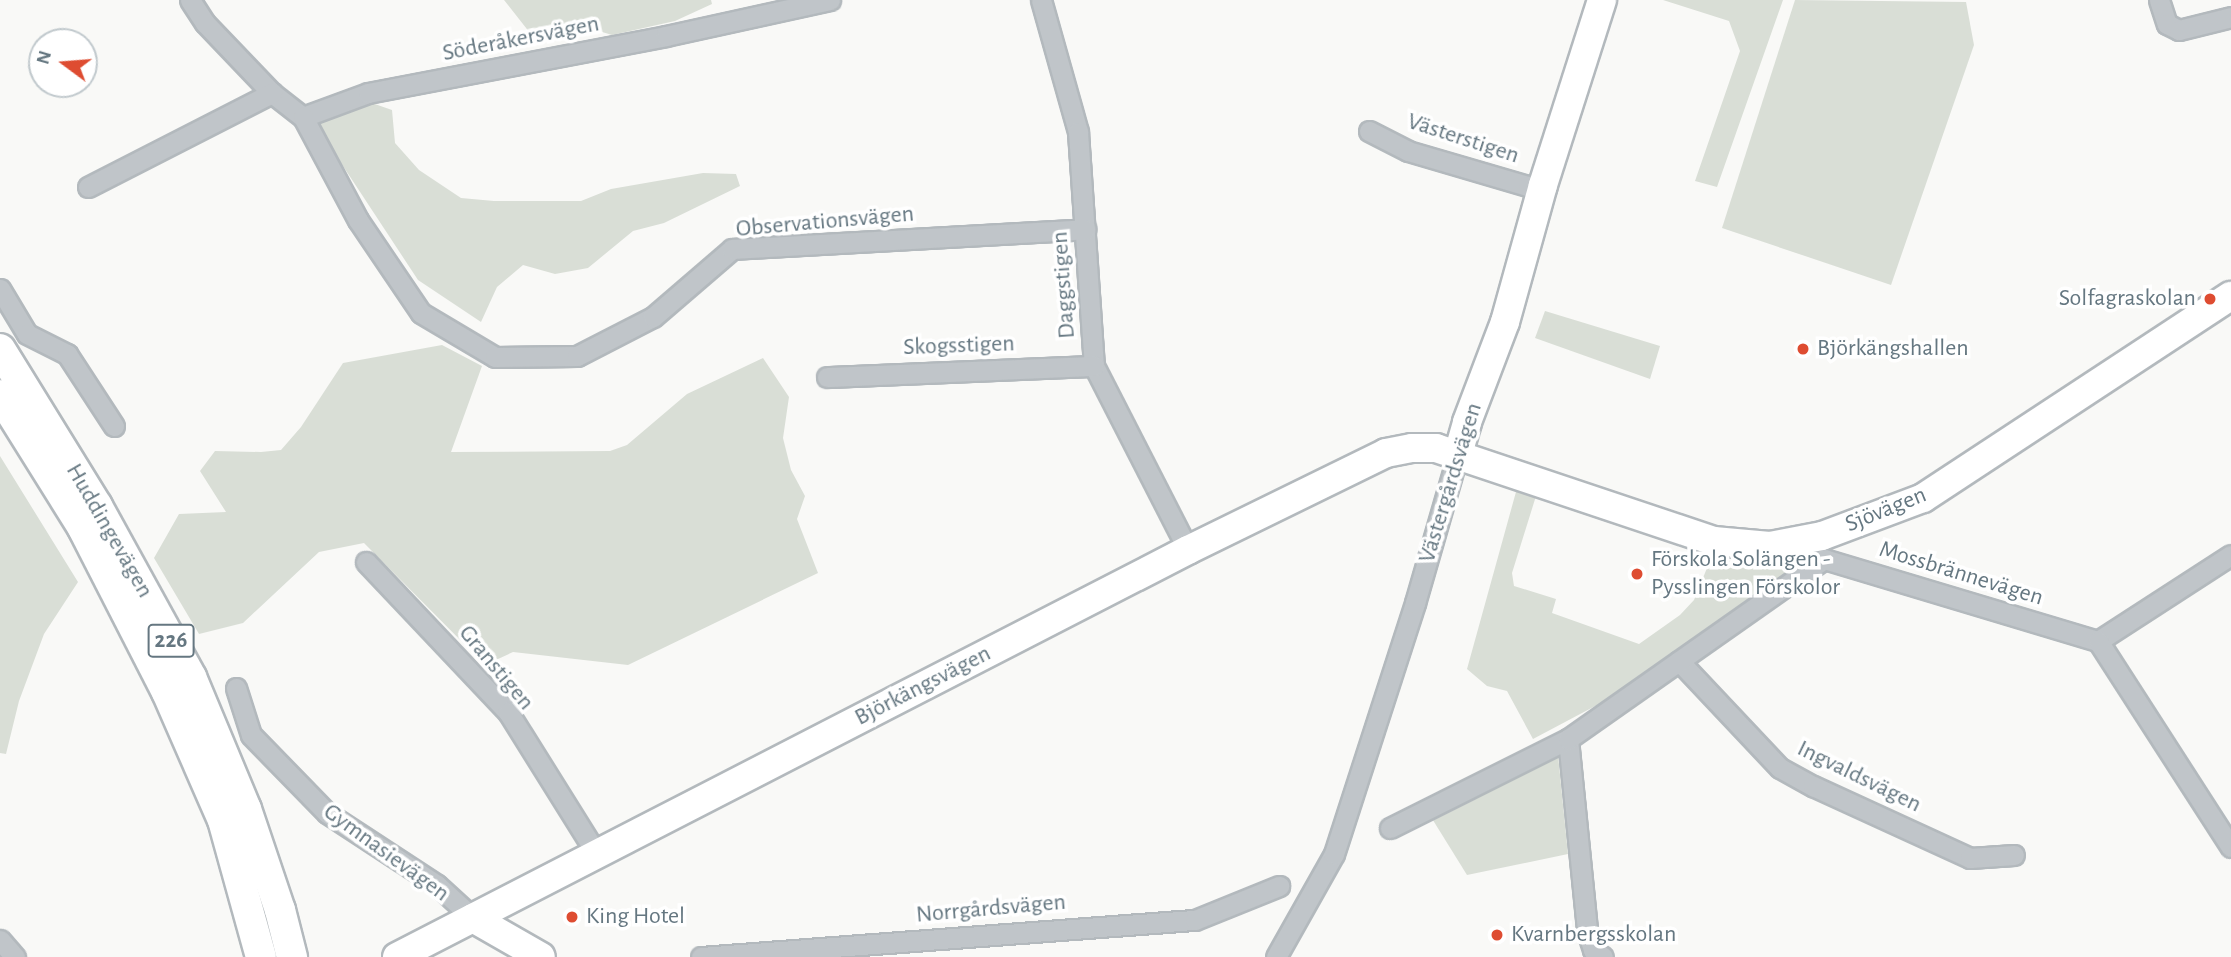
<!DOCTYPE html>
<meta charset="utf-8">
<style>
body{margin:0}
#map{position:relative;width:2231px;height:957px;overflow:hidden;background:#f9f9f7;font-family:"Alegreya Sans",sans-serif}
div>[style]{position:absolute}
.green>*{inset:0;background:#d9ded6}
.roads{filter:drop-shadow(2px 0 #b3b9bd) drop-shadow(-2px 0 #b3b9bd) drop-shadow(0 2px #b3b9bd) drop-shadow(0 -2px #b3b9bd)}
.street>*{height:19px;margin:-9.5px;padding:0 9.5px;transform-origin:9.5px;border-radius:9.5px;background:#c0c5c9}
.secondary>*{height:28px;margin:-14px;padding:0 14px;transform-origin:14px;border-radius:14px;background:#fff}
.primary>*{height:30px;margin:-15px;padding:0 15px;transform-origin:15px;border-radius:15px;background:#fff}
.dots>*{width:19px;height:19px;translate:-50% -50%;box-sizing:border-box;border:4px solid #fff;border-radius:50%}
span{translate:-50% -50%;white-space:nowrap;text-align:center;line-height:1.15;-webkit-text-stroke:7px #fff;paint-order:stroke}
.shield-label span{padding:2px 5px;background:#fff;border:2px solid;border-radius:5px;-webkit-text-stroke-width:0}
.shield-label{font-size:23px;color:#657781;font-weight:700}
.street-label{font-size:24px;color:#657781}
.poi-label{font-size:24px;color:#657781}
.right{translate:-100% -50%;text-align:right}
.left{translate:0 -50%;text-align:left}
.north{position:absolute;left:28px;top:28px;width:70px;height:70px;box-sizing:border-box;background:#fff;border:2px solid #c1c9cd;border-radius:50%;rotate:286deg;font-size:19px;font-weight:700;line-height:28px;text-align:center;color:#657781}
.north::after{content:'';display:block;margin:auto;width:24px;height:32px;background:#de4c31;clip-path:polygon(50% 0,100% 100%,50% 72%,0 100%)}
</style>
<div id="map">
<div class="green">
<div style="clip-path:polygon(504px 0,711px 0,712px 4px,675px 21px,612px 35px,573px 23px,530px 33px)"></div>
<div style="clip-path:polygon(1663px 0,1783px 0,1717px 187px,1695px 181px,1740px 51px,1729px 21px)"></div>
<div style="clip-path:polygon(1795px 0,1966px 2px,1974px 45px,1891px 285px,1722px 228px)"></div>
<div style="clip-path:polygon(369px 102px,392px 110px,395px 143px,419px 170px,461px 198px,494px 201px,581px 201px,611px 189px,703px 173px,736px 174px,740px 186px,664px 223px,633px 231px,588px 268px,555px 274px,523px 265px,497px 287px,481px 322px,418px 280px,316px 125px,331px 115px)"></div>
<div style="clip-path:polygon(1545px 311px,1660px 346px,1650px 379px,1535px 338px)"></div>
<div style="clip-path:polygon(442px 345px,482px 366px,451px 452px,610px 451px,627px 445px,687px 394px,763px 358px,789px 397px,783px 438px,791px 470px,805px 496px,797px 519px,818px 573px,628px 665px,513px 652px,485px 665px,364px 543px,319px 552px,243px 623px,199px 634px,154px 558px,179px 514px,226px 512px,200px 471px,215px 451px,261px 452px,281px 450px,301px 427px,343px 363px)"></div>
<div style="clip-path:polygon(0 456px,78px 582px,44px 634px,19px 701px,6px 754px,0 753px)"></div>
<div style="clip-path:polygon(1519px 481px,1536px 496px,1512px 573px,1514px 586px,1556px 599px,1552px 613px,1639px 644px,1680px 615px,1694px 600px,1707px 568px,1706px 560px,1796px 566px,1684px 648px,1599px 704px,1533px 739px,1507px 691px,1487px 686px,1467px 669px)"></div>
<div style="clip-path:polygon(1558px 755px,1568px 854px,1467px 875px,1431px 817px)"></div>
</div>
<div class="roads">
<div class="street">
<div style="left:190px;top:0;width:27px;rotate:57deg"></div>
<div style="left:205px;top:23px;width:97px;rotate:46.3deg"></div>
<div style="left:272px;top:93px;width:39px;rotate:38deg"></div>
<div style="left:303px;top:117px;width:69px;rotate:-20.3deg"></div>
<div style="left:368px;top:93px;width:303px;rotate:-10.8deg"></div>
<div style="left:666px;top:36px;width:168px;rotate:-12.4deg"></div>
<div style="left:1041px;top:0;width:137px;rotate:74.3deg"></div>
<div style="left:1078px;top:132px;width:235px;rotate:86.1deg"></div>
<div style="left:1094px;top:366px;width:207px;rotate:62.9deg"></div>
<div style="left:2159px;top:0;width:25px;rotate:72deg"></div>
<div style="left:2167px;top:24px;width:13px;rotate:27deg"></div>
<div style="left:2179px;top:30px;width:54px;rotate:-14deg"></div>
<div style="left:303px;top:117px;width:117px;rotate:61.9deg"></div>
<div style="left:358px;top:220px;width:112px;rotate:55.9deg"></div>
<div style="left:421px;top:313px;width:86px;rotate:30.7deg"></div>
<div style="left:495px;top:357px;width:82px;rotate:-0.7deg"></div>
<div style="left:577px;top:356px;width:85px;rotate:-27.2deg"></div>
<div style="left:653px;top:317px;width:104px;rotate:-40.7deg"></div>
<div style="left:732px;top:249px;width:354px;rotate:-3.2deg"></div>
<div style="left:1369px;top:131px;width:44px;rotate:27.1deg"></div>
<div style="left:1408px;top:151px;width:125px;rotate:16.3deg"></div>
<div style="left:1528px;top:186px;width:15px;rotate:-4deg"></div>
<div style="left:88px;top:187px;width:207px;rotate:-27.1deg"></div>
<div style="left:0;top:289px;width:52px;rotate:59deg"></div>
<div style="left:27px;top:334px;width:45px;rotate:26.6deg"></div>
<div style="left:67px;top:354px;width:86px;rotate:56.9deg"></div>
<div style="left:827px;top:377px;width:267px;rotate:-2.4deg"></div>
<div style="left:366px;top:562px;width:207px;rotate:46.6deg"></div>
<div style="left:508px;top:712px;width:166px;rotate:58deg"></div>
<div style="left:2098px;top:641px;width:158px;rotate:-32.9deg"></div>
<div style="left:1679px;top:661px;width:147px;rotate:46.7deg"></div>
<div style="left:1780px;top:768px;width:38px;rotate:29deg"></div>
<div style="left:1813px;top:786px;width:173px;rotate:24.6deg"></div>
<div style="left:1970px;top:858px;width:44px;rotate:-3.9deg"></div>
<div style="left:236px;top:688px;width:49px;rotate:72.3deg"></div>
<div style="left:251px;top:735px;width:109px;rotate:45.7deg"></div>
<div style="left:327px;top:813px;width:131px;rotate:33.2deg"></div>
<div style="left:437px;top:885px;width:49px;rotate:42.5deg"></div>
<div style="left:1568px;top:739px;width:193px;rotate:84.3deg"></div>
<div style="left:1587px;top:931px;width:20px;rotate:72deg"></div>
<div style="left:1593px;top:950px;width:12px;rotate:35deg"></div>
<div style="left:1390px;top:828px;width:199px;rotate:-26.6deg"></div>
<div style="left:1568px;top:739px;width:313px;rotate:-35.1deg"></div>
<div style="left:1824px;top:559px;width:286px;rotate:16.7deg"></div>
<div style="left:2098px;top:641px;width:245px;rotate:57.2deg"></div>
<div style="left:0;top:940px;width:23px;rotate:49deg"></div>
<div style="left:701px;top:957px;width:495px;rotate:-4.3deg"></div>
<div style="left:1195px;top:920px;width:91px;rotate:-22deg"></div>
<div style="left:1276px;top:957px;width:118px;rotate:-60.6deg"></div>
<div style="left:1334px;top:854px;width:264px;rotate:-72.1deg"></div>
<div style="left:1415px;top:603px;width:155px;rotate:-73.9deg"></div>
</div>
<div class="secondary">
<div style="left:1458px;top:454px;width:33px;rotate:-74deg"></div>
<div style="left:1467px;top:422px;width:107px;rotate:-69.2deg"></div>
<div style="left:1505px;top:322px;width:142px;rotate:-74.5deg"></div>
<div style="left:1543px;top:185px;width:194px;rotate:-72.3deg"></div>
<div style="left:473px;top:918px;width:78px;rotate:29.8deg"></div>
<div style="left:397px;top:957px;width:890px;rotate:-27.23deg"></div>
<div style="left:1188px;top:550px;width:220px;rotate:-26.1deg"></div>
<div style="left:1386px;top:453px;width:26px;rotate:-11deg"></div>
<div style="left:1412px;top:448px;width:24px"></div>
<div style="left:1436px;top:448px;width:293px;rotate:18.5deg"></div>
<div style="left:1714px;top:541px;width:56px;rotate:5.1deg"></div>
<div style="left:1770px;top:546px;width:53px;rotate:-10.9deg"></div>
<div style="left:1822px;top:536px;width:108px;rotate:-20.6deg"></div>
<div style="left:1923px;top:498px;width:368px;rotate:-33.3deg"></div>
</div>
<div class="primary">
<div style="left:0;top:349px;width:185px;rotate:58.3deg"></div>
<div style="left:97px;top:506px;width:195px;rotate:61.2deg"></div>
<div style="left:191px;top:677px;width:143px;rotate:67.4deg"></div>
<div style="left:246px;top:809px;width:107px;rotate:71.4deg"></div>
<div style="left:280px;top:910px;width:49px;rotate:75.7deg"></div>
<div style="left:0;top:395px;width:157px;rotate:58deg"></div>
<div style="left:83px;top:528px;width:184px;rotate:62.9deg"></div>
<div style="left:167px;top:692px;width:140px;rotate:66.4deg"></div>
<div style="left:223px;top:820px;width:142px;rotate:74.5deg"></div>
</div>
</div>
<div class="dots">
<div style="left:2210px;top:299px;background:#de4c31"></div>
<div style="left:1803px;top:349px;background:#de4c31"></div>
<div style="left:1637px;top:574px;background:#de4c31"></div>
<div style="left:572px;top:917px;background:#de4c31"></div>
<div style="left:1497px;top:935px;background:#de4c31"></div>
</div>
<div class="shield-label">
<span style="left:171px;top:641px">226</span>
</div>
<div class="street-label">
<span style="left:521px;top:39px;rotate:-11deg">Söderåkersvägen</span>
<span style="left:1463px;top:139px;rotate:18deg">Västerstigen</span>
<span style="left:825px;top:222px;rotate:-5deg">Observationsvägen</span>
<span style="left:1064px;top:285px;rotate:-94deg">Daggstigen</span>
<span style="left:959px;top:346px;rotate:-2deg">Skogsstigen</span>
<span style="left:1451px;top:483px;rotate:-73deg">Västergårdsvägen</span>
<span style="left:1886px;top:510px;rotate:-22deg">Sjövägen</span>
<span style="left:109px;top:531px;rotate:60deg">Huddingevägen</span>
<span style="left:1961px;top:574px;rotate:17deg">Mossbrännevägen</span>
<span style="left:496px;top:668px;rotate:50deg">Granstigen</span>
<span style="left:923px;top:686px;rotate:-27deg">Björkängsvägen</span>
<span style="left:1859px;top:777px;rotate:26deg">Ingvaldsvägen</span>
<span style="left:386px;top:853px;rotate:36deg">Gymnasievägen</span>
<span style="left:991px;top:909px;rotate:-5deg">Norrgårdsvägen</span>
</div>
<div class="poi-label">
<span class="right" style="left:2196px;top:299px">Solfagraskolan</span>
<span class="left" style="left:1817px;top:349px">Björkängshallen</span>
<span class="left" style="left:1651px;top:574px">Förskola Solängen -<br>Pysslingen Förskolor</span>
<span class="left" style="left:586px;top:917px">King Hotel</span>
<span class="left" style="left:1511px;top:935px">Kvarnbergsskolan</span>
</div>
<div class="north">N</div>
</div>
